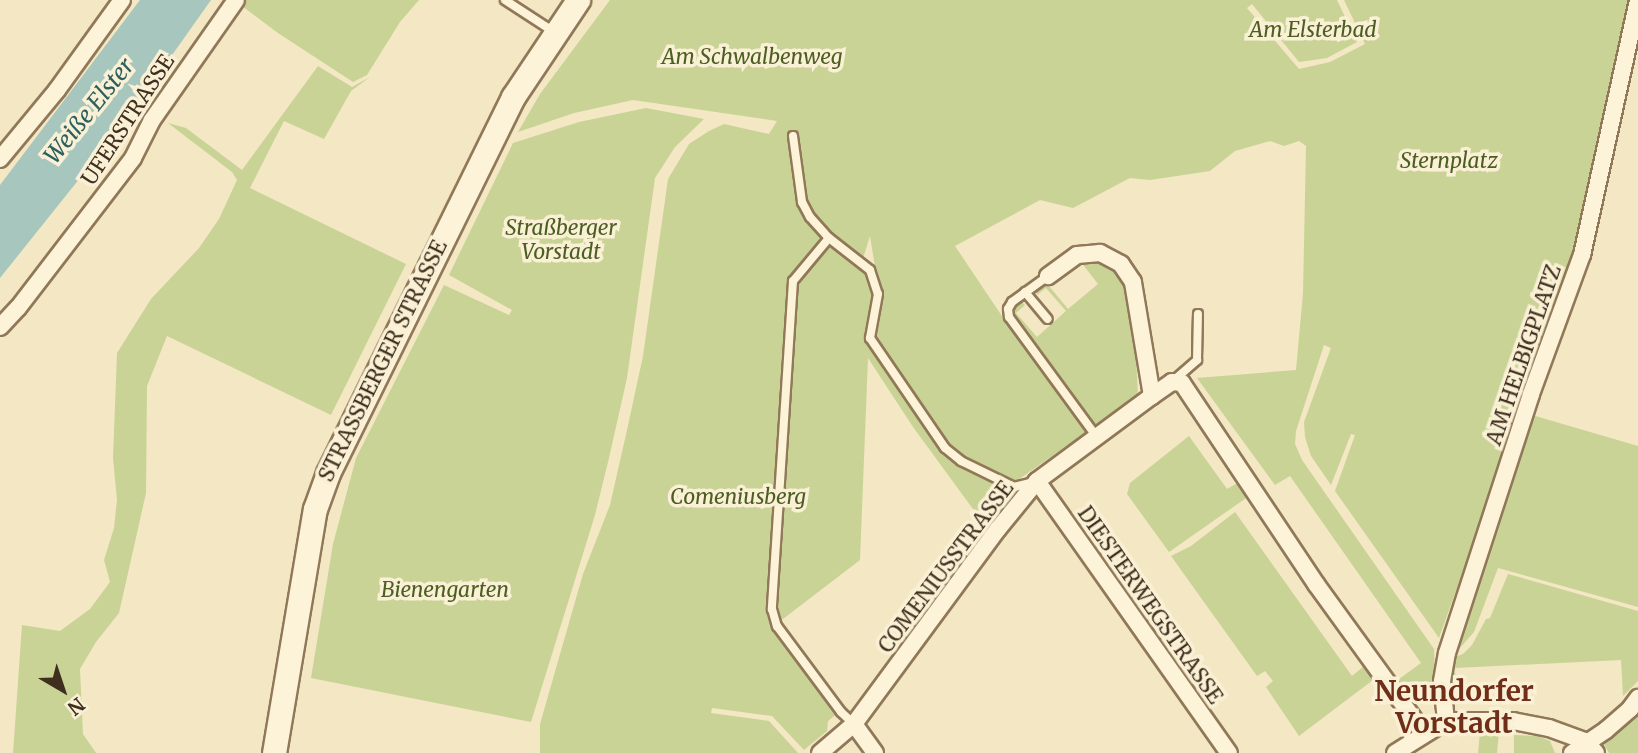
<!DOCTYPE html>
<html>
<head>
<meta charset="utf-8">
<style>
	body { margin:0 }
	#map { position:relative; width:1638px; height:753px; overflow:hidden; background:#f3e7c4; font-family:Merriweather,serif }
	div>[style] { position:absolute }
	[style*='--x'] { left:calc(var(--x)*1px); top:calc(var(--y)*1px); width:calc(var(--w)*1px); rotate:calc(var(--a)*1deg) }
	.green>* { inset:0; background:#c9d396 }
	.water>* { inset:0; background:#a6c6be }
	.roads { filter:drop-shadow(2px 0 #907858) drop-shadow(-2px 0 #907858) drop-shadow(0 2px #907858) drop-shadow(0 -2px #907858) }
	.service>* { height:8px; margin:-4px; padding:0 4px; transform-origin:4px; border-radius:4px; background:#fcf3d9 }
	.minor>* { height:16px; margin:-8px; padding:0 8px; transform-origin:8px; border-radius:8px; background:#fcf3d9 }
	.secondary>* { height:23px; margin:-11.5px; padding:0 11.5px; transform-origin:11.5px; border-radius:11.5px; background:#fcf3d9 }
	span { translate:-50% -50%; white-space:nowrap; text-align:center; line-height:1.15; -webkit-text-stroke:7px #f9f0d5; paint-order:stroke }
	.park-label { font-size:21px; color:#4c5e22; font-style:italic }
	.street-label { font-size:21px; color:#3f2f1e }
	.water-label { font-size:23px; color:#2b605f; font-style:italic }
	.district-label { font-size:28px; color:#702e18; font-weight:700 }
	.north { position:absolute; left:28px; top:655px; width:70px; height:70px; -webkit-text-stroke:5px #f9f0d5; paint-order:stroke; rotate:141deg; font-size:19px; font-weight:700; line-height:28px; text-align:center; color:#3f2f1e }
	.north::after { content:''; display:block; margin:auto; width:24px; height:32px; background:#3f2f1e; clip-path:polygon(50% 0,100% 100%,50% 72%,0 100%) }
</style>
</head>
<body>
<div id="map">
	<div class="green">
		<i style="clip-path:polygon(246px 0,419px 0,400px 22px,367px 75px,353px 82px,278px 33px,242px 6px)"></i>
		<i style="clip-path:polygon(evenodd,610px 0,1337px 0,1357px 42px,1327px 58px,1299px 62px,1252px 4px,1247px 8px,1299px 69px,1330px 62px,1365px 44px,1344px 0,1634px 0,1569px 276px,1439px 638px,1335px 491px,1355px 435px,1351px 434px,1331px 485px,1311px 456px,1305px 437px,1304px 422px,1331px 348px,1324px 345px,1296px 431px,1295px 444px,1302px 460px,1434px 649px,1436px 697px,1426px 696px,1410px 708px,1395px 682px,1421px 663px,1290px 476px,1275px 485px,1197px 378px,1296px 370px,1303px 293px,1306px 146px,1299px 141px,1284px 146px,1270px 141px,1235px 151px,1210px 171px,1150px 180px,1130px 178px,1073px 208px,1040px 200px,955px 246px,1018px 340px,1025px 335px,1012px 314px,1020px 300px,1025px 305px,1016px 313px,1037px 337px,1066px 311px,1046px 288px,1037px 295px,1036px 291px,1056px 276px,1058px 278px,1049px 286px,1068px 309px,1098px 284px,1081px 262px,1071px 269px,1073px 264px,1085px 258px,1105px 261px,1122px 271px,1127px 282px,1134px 319px,1138px 396px,1005px 489px,981px 520px,913px 427px,868px 358px,860px 560px,779px 622px,844px 708px,828px 721px,827px 731px,804px 750px,772px 716px,712px 708px,711px 713px,769px 721px,798px 753px,540px 753px,540px 724px,583px 574px,610px 505px,627px 430px,643px 356px,668px 179px,689px 144px,709px 131px,724px 124px,769px 134px,777px 121px,633px 100px,574px 113px,518px 132px,540px 94px,610px 0,870px 236px,876px 273px,868px 279px,860px 268px,870px 236px)"></i>
		<i style="clip-path:polygon(318px 66px,352px 87px,370px 77px,351px 91px,324px 139px,284px 121px,250px 188px,406px 264px,331px 415px,167px 336px,147px 386px,146px 493px,119px 613px,96px 642px,80px 669px,83px 734px,96px 753px,13px 753px,22px 625px,60px 631px,90px 609px,110px 582px,104px 560px,114px 528px,117px 500px,113px 458px,117px 353px,151px 299px,199px 248px,219px 219px,237px 180px,232px 172px,168px 123px,186px 128px,242px 170px)"></i>
		<i style="clip-path:polygon(646px 108px,704px 119px,675px 147px,655px 178px,627px 378px,609px 458px,595px 515px,531px 722px,311px 678px,333px 544px,356px 458px,444px 285px,509px 315px,512px 310px,449px 275px,513px 143px,579px 122px)"></i>
		<i style="clip-path:polygon(1532px 415px,1638px 446px,1638px 607px,1498px 568px,1474px 632px,1459px 649px,1450px 650px)"></i>
		<i style="clip-path:polygon(1189px 436px,1227px 489px,1239px 482px,1249px 496px,1169px 552px,1127px 494px,1130px 483px)"></i>
		<i style="clip-path:polygon(1235px 512px,1352px 676px,1363px 667px,1373px 680px,1299px 736px,1266px 687px,1273px 681px,1265px 671px,1257px 676px,1171px 556px,1191px 546px)"></i>
		<i style="clip-path:polygon(1508px 574px,1638px 611px,1638px 681px,1623px 696px,1621px 660px,1455px 668px,1456px 691px,1447px 697px,1452px 658px,1463px 654px,1472px 645px,1486px 619px,1490px 618px)"></i>
		<i style="clip-path:polygon(1638px 710px,1638px 753px,1609px 753px,1604px 744px,1605px 739px)"></i>
		<i style="clip-path:polygon(1480px 732px,1499px 732px,1497px 753px,1478px 753px)"></i>
		<i style="clip-path:polygon(1514px 735px,1538px 736px,1550px 741px,1555px 753px,1514px 753px)"></i>
	</div>
	<div class="water">
		<i style="clip-path:polygon(140px 0,211px 0,124px 123px,0 278px,0 185px)"></i>
	</div>
	<div class="roads">
		<div class="service">
			<i style="--x:505;--y:0;--w:59;--a:33.1"></i>
			<i style="--x:793;--y:136;--w:67;--a:82.2"></i>
			<i style="--x:802;--y:202;--w:17;--a:62"></i>
			<i style="--x:810;--y:217;--w:28;--a:48"></i>
			<i style="--x:829;--y:238;--w:52;--a:38"></i>
			<i style="--x:870;--y:270;--w:25;--a:72"></i>
			<i style="--x:878;--y:294;--w:45;--a:100.3"></i>
			<i style="--x:870;--y:338;--w:133;--a:55.7"></i>
			<i style="--x:945;--y:448;--w:21;--a:39"></i>
			<i style="--x:961;--y:461;--w:59;--a:26.1"></i>
			<i style="--x:1014;--y:487;--w:21;--a:-14"></i>
			<i style="--x:829;--y:238;--w:56;--a:129.9"></i>
			<i style="--x:793;--y:281;--w:329;--a:93.7"></i>
			<i style="--x:772;--y:609;--w:18;--a:74"></i>
			<i style="--x:777;--y:626;--w:107;--a:53.3"></i>
			<i style="--x:841;--y:712;--w:18;--a:43"></i>
			<i style="--x:1048;--y:276;--w:44;--a:144.2"></i>
			<i style="--x:1012;--y:302;--w:8;--a:120"></i>
			<i style="--x:1008;--y:309;--w:8;--a:83"></i>
			<i style="--x:1009;--y:317;--w:147;--a:53.8"></i>
			<i style="--x:1025;--y:292;--w:35;--a:50"></i>
			<i style="--x:1173;--y:381;--w:32;--a:-41"></i>
			<i style="--x:1197;--y:360;--w:46;--a:-88.8"></i>
		</div>
		<div class="minor">
			<i style="--x:0;--y:159;--w:89;--a:-50.4"></i>
			<i style="--x:57;--y:90;--w:111;--a:-54.2"></i>
			<i style="--x:0;--y:327;--w:26;--a:-47"></i>
			<i style="--x:18;--y:308;--w:189;--a:-52.5"></i>
			<i style="--x:133;--y:158;--w:42;--a:-63.4"></i>
			<i style="--x:152;--y:120;--w:146;--a:-55"></i>
			<i style="--x:1152;--y:396;--w:24;--a:-35"></i>
			<i style="--x:1172;--y:382;--w:10;--a:6"></i>
			<i style="--x:1182;--y:383;--w:242;--a:56.3"></i>
			<i style="--x:1316;--y:584;--w:184;--a:54.1"></i>
			<i style="--x:1037;--y:481;--w:333;--a:54.8"></i>
			<i style="--x:1446;--y:721;--w:40;--a:-95.7"></i>
			<i style="--x:1442;--y:681;--w:28;--a:-80"></i>
			<i style="--x:1447;--y:653;--w:272;--a:-72"></i>
			<i style="--x:1531;--y:394;--w:148;--a:-69.9"></i>
			<i style="--x:1582;--y:255;--w:261;--a:-77.6"></i>
			<i style="--x:1446;--y:721;--w:67;--a:0"></i>
			<i style="--x:1513;--y:721;--w:37;--a:11"></i>
			<i style="--x:1549;--y:728;--w:38;--a:20"></i>
			<i style="--x:1585;--y:741;--w:16;--a:47"></i>
			<i style="--x:854;--y:724;--w:36;--a:54"></i>
			<i style="--x:820;--y:753;--w:45;--a:-40.5"></i>
			<i style="--x:854;--y:724;--w:242;--a:-53.6"></i>
			<i style="--x:998;--y:529;--w:62;--a:-50.9"></i>
			<i style="--x:1037;--y:481;--w:143;--a:-36.5"></i>
			<i style="--x:1152;--y:396;--w:116;--a:-99.5"></i>
			<i style="--x:1133;--y:282;--w:22;--a:-124"></i>
			<i style="--x:1121;--y:264;--w:24;--a:-152"></i>
			<i style="--x:1100;--y:253;--w:23;--a:175"></i>
			<i style="--x:1077;--y:255;--w:36;--a:144"></i>
			<i style="--x:1395;--y:753;--w:60;--a:-32.1"></i>
			<i style="--x:1572;--y:753;--w:41;--a:-34.1"></i>
			<i style="--x:1606;--y:730;--w:32;--a:-41"></i>
			<i style="--x:1630;--y:709;--w:14;--a:-54"></i>
		</div>
		<div class="secondary">
			<i style="--x:274;--y:753;--w:247;--a:-80.5"></i>
			<i style="--x:315;--y:509;--w:38;--a:-70"></i>
			<i style="--x:328;--y:473;--w:419;--a:-63.8"></i>
			<i style="--x:513;--y:97;--w:117;--a:-56.2"></i>
		</div>
	</div>
	<div class="park-label">
		<span style="left:1313px;top:30px">Am Elsterbad</span>
		<span style="left:752px;top:57px">Am Schwalbenweg</span>
		<span style="left:1449px;top:161px">Sternplatz</span>
		<span style="left:561px;top:240px">Straßberger<br>Vorstadt</span>
		<span style="left:738px;top:497px">Comeniusberg</span>
		<span style="left:445px;top:590px">Bienengarten</span>
	</div>
	<div class="street-label">
		<span style="left:128px;top:120px;rotate:-57deg">UFERSTRASSE</span>
		<span style="left:1524px;top:355px;rotate:-71deg">AM HELBIGPLATZ</span>
		<span style="left:383px;top:361px;rotate:-64deg">STRASSBERGER STRASSE</span>
		<span style="left:946px;top:567px;rotate:-53deg">COMENIUSSTRASSE</span>
		<span style="left:1150px;top:605px;rotate:55deg">DIESTERWEGSTRASSE</span>
	</div>
	<div class="water-label">
		<span style="left:89px;top:111px;rotate:-51deg">Weiße Elster</span>
	</div>
	<div class="district-label">
		<span style="left:1454px;top:707px">Neundorfer<br>Vorstadt</span>
	</div>
	<div class="north">N</div>
</div>
</body>
</html>
